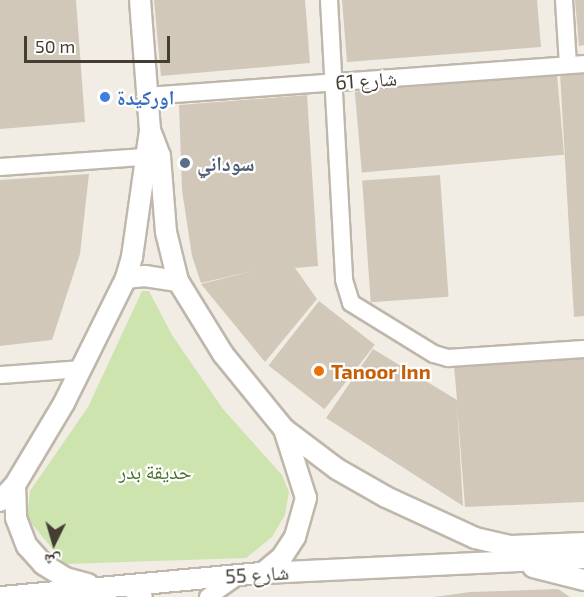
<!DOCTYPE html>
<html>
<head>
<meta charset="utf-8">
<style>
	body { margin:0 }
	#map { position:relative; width:584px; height:597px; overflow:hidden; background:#f1ede4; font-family:"Exo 2","Noto Naskh Arabic",sans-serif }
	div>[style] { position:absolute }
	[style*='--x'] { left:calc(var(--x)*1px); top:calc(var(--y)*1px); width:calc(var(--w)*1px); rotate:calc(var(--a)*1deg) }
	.green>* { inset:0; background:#cee4af }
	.building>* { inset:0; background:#d2c8ba; transform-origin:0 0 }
	.roads { filter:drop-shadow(2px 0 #bfb7ab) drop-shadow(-2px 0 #bfb7ab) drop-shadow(0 2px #bfb7ab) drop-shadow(0 -2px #bfb7ab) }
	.minor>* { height:16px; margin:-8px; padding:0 8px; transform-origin:8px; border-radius:8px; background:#fff }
	.tertiary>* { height:20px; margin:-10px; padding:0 10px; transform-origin:10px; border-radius:10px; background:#fff }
	.dots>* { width:16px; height:16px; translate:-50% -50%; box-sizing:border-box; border:3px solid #fff; border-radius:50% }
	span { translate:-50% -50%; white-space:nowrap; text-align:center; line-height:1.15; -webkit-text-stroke:4.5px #fff; paint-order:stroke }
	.street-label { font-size:20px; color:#433d34 }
	.shop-label { font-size:20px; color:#366cbe; font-weight:700 }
	.left { translate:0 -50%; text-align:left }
	.service-label { font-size:20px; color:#4e5e75; font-weight:700 }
	.food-label { font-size:20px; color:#c56008; font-weight:700 }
	.park-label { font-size:20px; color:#48712c }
	.north { position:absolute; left:24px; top:513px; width:60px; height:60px; -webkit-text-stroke:4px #fff; paint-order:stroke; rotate:185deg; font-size:16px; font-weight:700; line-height:24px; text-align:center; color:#433d34 }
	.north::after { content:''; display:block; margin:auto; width:21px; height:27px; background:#433d34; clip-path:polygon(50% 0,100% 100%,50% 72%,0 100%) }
	.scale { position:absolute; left:24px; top:36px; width:146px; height:27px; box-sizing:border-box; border:3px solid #433d34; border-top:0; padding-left:8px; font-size:18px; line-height:21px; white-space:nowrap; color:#433d34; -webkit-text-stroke:4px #fff; paint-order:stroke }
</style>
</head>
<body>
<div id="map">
	<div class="green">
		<i style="clip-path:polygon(142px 291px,149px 291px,172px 335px,223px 409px,282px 475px,289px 492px,285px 515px,272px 537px,246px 558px,65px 564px,27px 518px,30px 491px,88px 407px)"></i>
	</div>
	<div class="building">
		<i style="clip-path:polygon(0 0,76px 0,85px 122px,0 129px)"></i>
		<i style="clip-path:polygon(154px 0,305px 0,310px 63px,161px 76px)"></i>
		<i style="clip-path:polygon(342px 0,537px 0,541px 47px,347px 62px)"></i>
		<i style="clip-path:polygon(575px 0,584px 0,584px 45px,579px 46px)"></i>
		<i style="clip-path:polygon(584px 72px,584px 316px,574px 317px,560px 73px)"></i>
		<i style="left:557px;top:74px;width:81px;height:203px;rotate:85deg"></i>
		<i style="clip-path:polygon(307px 95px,318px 266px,295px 268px,317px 299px,265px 362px,201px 284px,257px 270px,201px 283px,192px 256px,182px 190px,179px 105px)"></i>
		<i style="clip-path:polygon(89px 174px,80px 254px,52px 340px,0 346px,0 180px)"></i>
		<i style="left:440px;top:175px;width:122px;height:78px;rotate:86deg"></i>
		<i style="left:319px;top:301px;width:71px;height:82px;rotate:38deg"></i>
		<i style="clip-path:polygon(373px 349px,457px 400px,454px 366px,584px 357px,584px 502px,465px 507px,457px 404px,463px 506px,326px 418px)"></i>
		<i style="clip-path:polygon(558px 589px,570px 597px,434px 597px,470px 592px)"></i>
	</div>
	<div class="roads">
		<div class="minor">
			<i style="--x:329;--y:0;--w:280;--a:86.9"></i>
			<i style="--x:344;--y:280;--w:24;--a:73"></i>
			<i style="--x:351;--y:303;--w:97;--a:31.6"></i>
			<i style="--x:434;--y:354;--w:15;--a:16"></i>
			<i style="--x:448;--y:358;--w:136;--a:-3.8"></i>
			<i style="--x:564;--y:0;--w:65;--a:86.5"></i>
			<i style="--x:148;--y:96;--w:437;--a:-4.2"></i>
			<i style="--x:0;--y:167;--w:156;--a:-4"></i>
			<i style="--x:0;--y:375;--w:81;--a:-4.2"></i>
			<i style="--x:121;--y:584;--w:26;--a:29"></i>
			<i style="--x:208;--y:597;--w:38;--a:-35"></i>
		</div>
		<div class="tertiary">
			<i style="--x:150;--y:130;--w:28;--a:69"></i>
			<i style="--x:160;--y:156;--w:76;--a:85.5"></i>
			<i style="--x:166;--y:232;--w:50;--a:76.2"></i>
			<i style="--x:178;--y:281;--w:86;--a:58.3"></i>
			<i style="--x:223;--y:354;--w:97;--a:50.9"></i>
			<i style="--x:284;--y:429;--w:66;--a:37"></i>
			<i style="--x:337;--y:469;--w:56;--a:29.7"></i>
			<i style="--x:386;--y:497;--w:98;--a:24.7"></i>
			<i style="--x:475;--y:538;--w:37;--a:13"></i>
			<i style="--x:511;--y:546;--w:73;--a:-2.4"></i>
			<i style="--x:126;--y:278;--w:19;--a:-6"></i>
			<i style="--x:145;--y:276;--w:33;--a:9"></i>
			<i style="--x:15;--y:485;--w:33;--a:88"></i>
			<i style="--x:16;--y:518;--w:30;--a:69"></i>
			<i style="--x:27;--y:546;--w:24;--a:48"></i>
			<i style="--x:43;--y:564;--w:26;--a:32"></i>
			<i style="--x:65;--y:578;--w:24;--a:15"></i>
			<i style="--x:0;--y:501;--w:22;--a:-47"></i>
			<i style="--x:15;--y:485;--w:96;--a:-59.1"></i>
			<i style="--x:64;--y:403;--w:140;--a:-63.6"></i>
			<i style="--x:126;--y:278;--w:22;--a:-74"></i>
			<i style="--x:132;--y:257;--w:128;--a:-81.9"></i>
			<i style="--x:150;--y:130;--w:130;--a:-94.4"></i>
			<i style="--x:533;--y:567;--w:53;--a:14.3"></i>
			<i style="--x:263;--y:573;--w:25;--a:-40"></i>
			<i style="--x:282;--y:557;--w:24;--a:-57"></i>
			<i style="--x:295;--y:537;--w:41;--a:-74.2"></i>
			<i style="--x:306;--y:498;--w:72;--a:-107.7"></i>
			<i style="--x:2;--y:597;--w:262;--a:-5.3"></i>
			<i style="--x:263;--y:573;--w:321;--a:-2.7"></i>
		</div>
	</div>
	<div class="dots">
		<i style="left:105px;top:97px;background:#3f7fe0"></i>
		<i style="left:185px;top:163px;background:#5c6f8a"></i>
		<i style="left:319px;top:371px;background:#e8710a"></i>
	</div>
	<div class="street-label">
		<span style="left:366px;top:80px;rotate:-4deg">شارع 61</span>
		<span style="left:257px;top:574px;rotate:-4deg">شارع 55</span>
	</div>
	<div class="shop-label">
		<span class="left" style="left:117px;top:97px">اوركيدة</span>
	</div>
	<div class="service-label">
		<span class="left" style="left:197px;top:163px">سوداني</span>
	</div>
	<div class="food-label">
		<span class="left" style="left:331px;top:371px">Tanoor Inn</span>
	</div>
	<div class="park-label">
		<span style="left:155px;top:471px">حديقة بدر</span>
	</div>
	<div class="north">ش</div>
	<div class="scale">50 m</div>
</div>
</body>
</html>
